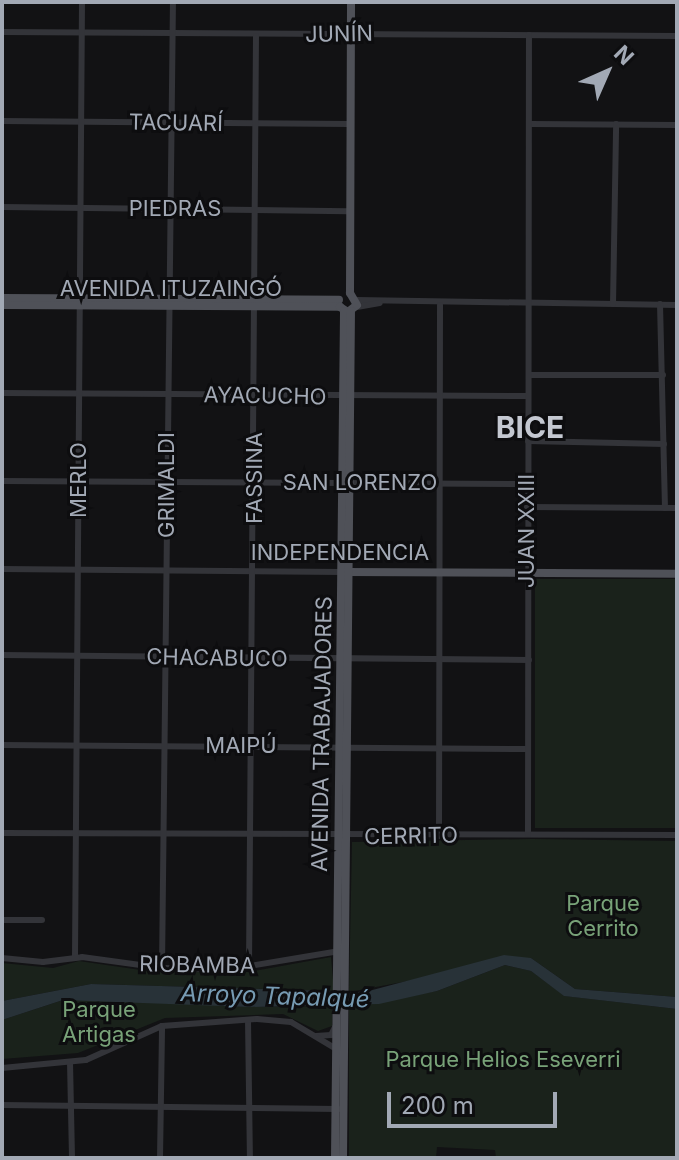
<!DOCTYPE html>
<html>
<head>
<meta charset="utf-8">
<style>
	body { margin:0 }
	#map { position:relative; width:679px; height:1160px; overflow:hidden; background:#121214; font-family:Inter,sans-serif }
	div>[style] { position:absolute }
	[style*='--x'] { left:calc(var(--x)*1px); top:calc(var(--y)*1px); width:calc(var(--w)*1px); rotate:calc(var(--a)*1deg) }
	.green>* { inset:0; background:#1a221b; transform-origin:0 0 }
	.water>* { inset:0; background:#283238 }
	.minor>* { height:6px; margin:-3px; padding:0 3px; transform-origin:3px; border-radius:3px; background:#333439 }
	.major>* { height:8px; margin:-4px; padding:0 4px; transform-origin:4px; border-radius:4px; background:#4f5158 }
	span { translate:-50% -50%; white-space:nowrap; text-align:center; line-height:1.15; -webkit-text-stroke:6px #0d0d0f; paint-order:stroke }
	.street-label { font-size:22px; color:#a2a9b5 }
	.park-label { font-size:22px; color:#78a278 }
	.water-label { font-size:24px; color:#779bb3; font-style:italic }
	.district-label { font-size:30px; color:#c4c8d1; font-weight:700 }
	.frame { position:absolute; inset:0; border:4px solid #a2a9b5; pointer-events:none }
	.north { position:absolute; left:567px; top:32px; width:80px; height:80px; -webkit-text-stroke:6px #0d0d0f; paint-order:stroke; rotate:45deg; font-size:22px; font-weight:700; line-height:32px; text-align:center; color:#a2a9b5 }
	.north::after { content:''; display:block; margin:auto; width:28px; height:36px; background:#a2a9b5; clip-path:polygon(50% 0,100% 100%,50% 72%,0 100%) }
	.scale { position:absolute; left:387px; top:1092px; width:170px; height:36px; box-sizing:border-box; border:4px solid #a2a9b5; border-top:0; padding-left:10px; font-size:24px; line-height:28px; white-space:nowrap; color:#a2a9b5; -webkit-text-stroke:6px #0d0d0f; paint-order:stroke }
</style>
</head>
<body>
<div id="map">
	<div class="green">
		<i style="left:535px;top:579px;width:142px;height:249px"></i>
		<i style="clip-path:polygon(532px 839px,677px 841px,677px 997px,575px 989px,531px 958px,349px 992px,352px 842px)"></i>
		<i style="clip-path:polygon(331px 957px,334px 991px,91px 984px,2px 1001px,2px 963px,53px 968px,79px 961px,154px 972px,249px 972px)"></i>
		<i style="clip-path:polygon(505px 965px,531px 971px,565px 996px,677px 1009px,677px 1158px,496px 1158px,495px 1150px,437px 1147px,436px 1158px,349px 1158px,349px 1006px,437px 991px)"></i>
		<i style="clip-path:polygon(110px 999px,249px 1007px,333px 1006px,332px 1026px,318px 1031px,283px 1014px,165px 1018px,78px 1053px,2px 1059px,2px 1020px,63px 1000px)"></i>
	</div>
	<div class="water">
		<i style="clip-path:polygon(504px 955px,531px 958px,575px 989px,677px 997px,677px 1009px,564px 996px,531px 971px,505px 965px,437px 991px,379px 1004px,249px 1007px,63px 1000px,2px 1020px,2px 1001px,91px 984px,365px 992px)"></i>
	</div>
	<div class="minor">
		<i style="--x:2;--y:32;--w:675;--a:0.34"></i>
		<i style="--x:2;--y:121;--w:347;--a:0.5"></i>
		<i style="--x:531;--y:124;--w:146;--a:0.4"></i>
		<i style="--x:2;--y:207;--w:346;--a:0.7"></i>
		<i style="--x:357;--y:300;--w:320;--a:0.9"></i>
		<i style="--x:613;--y:304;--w:180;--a:-89"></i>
		<i style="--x:660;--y:304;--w:204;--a:88.6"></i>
		<i style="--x:357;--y:307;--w:23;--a:-10"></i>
		<i style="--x:529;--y:375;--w:134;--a:0"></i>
		<i style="--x:2;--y:393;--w:526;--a:0.33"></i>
		<i style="--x:528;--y:441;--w:136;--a:1.3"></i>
		<i style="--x:2;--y:481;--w:524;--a:0.33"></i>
		<i style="--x:527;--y:507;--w:150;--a:0.4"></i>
		<i style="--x:2;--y:569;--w:340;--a:0.5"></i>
		<i style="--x:2;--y:655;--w:527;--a:0.54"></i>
		<i style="--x:2;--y:745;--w:526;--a:0.44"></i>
		<i style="--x:2;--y:833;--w:675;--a:0.17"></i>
		<i style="--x:528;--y:834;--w:799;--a:-89.93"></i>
		<i style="--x:439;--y:836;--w:531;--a:-89.89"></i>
		<i style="--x:2;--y:920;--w:40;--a:0"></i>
		<i style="--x:75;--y:957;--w:955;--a:-89.58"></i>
		<i style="--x:2;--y:958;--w:41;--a:5.6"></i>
		<i style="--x:43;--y:962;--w:39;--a:-7"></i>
		<i style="--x:82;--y:957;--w:81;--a:7.8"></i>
		<i style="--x:162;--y:968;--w:70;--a:0.8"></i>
		<i style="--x:232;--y:969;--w:109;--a:-9.5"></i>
		<i style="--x:162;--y:968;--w:966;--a:-89.35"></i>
		<i style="--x:249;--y:968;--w:932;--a:-89.57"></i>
		<i style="--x:248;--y:1020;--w:138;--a:89.2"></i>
		<i style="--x:316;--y:1036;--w:15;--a:-4"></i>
		<i style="--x:331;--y:1035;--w:9;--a:-63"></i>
		<i style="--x:70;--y:1062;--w:96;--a:88.8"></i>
		<i style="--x:2;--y:1068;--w:84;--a:-5.4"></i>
		<i style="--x:86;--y:1060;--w:83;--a:-24.1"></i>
		<i style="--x:162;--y:1026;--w:95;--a:-4.2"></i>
		<i style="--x:257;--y:1019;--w:34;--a:5"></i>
		<i style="--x:291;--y:1022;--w:55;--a:30.8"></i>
		<i style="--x:2;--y:1105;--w:336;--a:0.7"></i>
		<i style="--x:160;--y:1158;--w:132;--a:-89.1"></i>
	</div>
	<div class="major">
		<i style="--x:350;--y:293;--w:291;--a:-89.8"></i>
		<i style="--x:2;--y:298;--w:337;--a:0.3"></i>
		<i style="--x:2;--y:305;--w:338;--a:0.3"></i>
		<i style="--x:340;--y:307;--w:9;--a:32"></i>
		<i style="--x:348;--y:312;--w:11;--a:-38"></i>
		<i style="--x:357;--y:305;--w:14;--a:-120"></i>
		<i style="--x:346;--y:572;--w:331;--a:0.3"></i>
		<i style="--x:335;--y:1158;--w:847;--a:-89.39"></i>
		<i style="--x:343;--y:1158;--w:847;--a:-89.46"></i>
	</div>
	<div class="street-label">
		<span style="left:339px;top:34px;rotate:-1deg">JUNÍN</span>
		<span style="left:176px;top:123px;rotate:1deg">TACUARÍ</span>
		<span style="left:175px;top:209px">PIEDRAS</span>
		<span style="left:171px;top:289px">AVENIDA ITUZAINGÓ</span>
		<span style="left:265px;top:396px;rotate:1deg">AYACUCHO</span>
		<span style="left:255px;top:478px;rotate:-90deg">FASSINA</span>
		<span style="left:79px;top:480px;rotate:-90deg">MERLO</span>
		<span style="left:360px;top:483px">SAN LORENZO</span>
		<span style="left:167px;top:485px;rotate:-90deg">GRIMALDI</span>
		<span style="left:527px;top:531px;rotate:-90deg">JUAN XXIII</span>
		<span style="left:340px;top:553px">INDEPENDENCIA</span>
		<span style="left:217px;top:658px;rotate:1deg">CHACABUCO</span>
		<span style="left:322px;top:734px;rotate:-89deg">AVENIDA TRABAJADORES</span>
		<span style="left:241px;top:746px">MAIPÚ</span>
		<span style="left:411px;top:836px;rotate:-1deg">CERRITO</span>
		<span style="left:197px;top:965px;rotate:1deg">RIOBAMBA</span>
	</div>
	<div class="park-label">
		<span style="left:603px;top:916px">Parque<br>Cerrito</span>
		<span style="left:99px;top:1022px">Parque<br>Artigas</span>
		<span style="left:503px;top:1060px">Parque Helios Eseverri</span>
	</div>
	<div class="water-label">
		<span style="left:275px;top:996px;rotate:2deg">Arroyo Tapalqué</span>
	</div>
	<div class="district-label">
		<span style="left:530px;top:427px">BICE</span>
	</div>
	<div class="frame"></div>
	<div class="north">N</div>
	<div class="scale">200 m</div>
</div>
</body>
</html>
